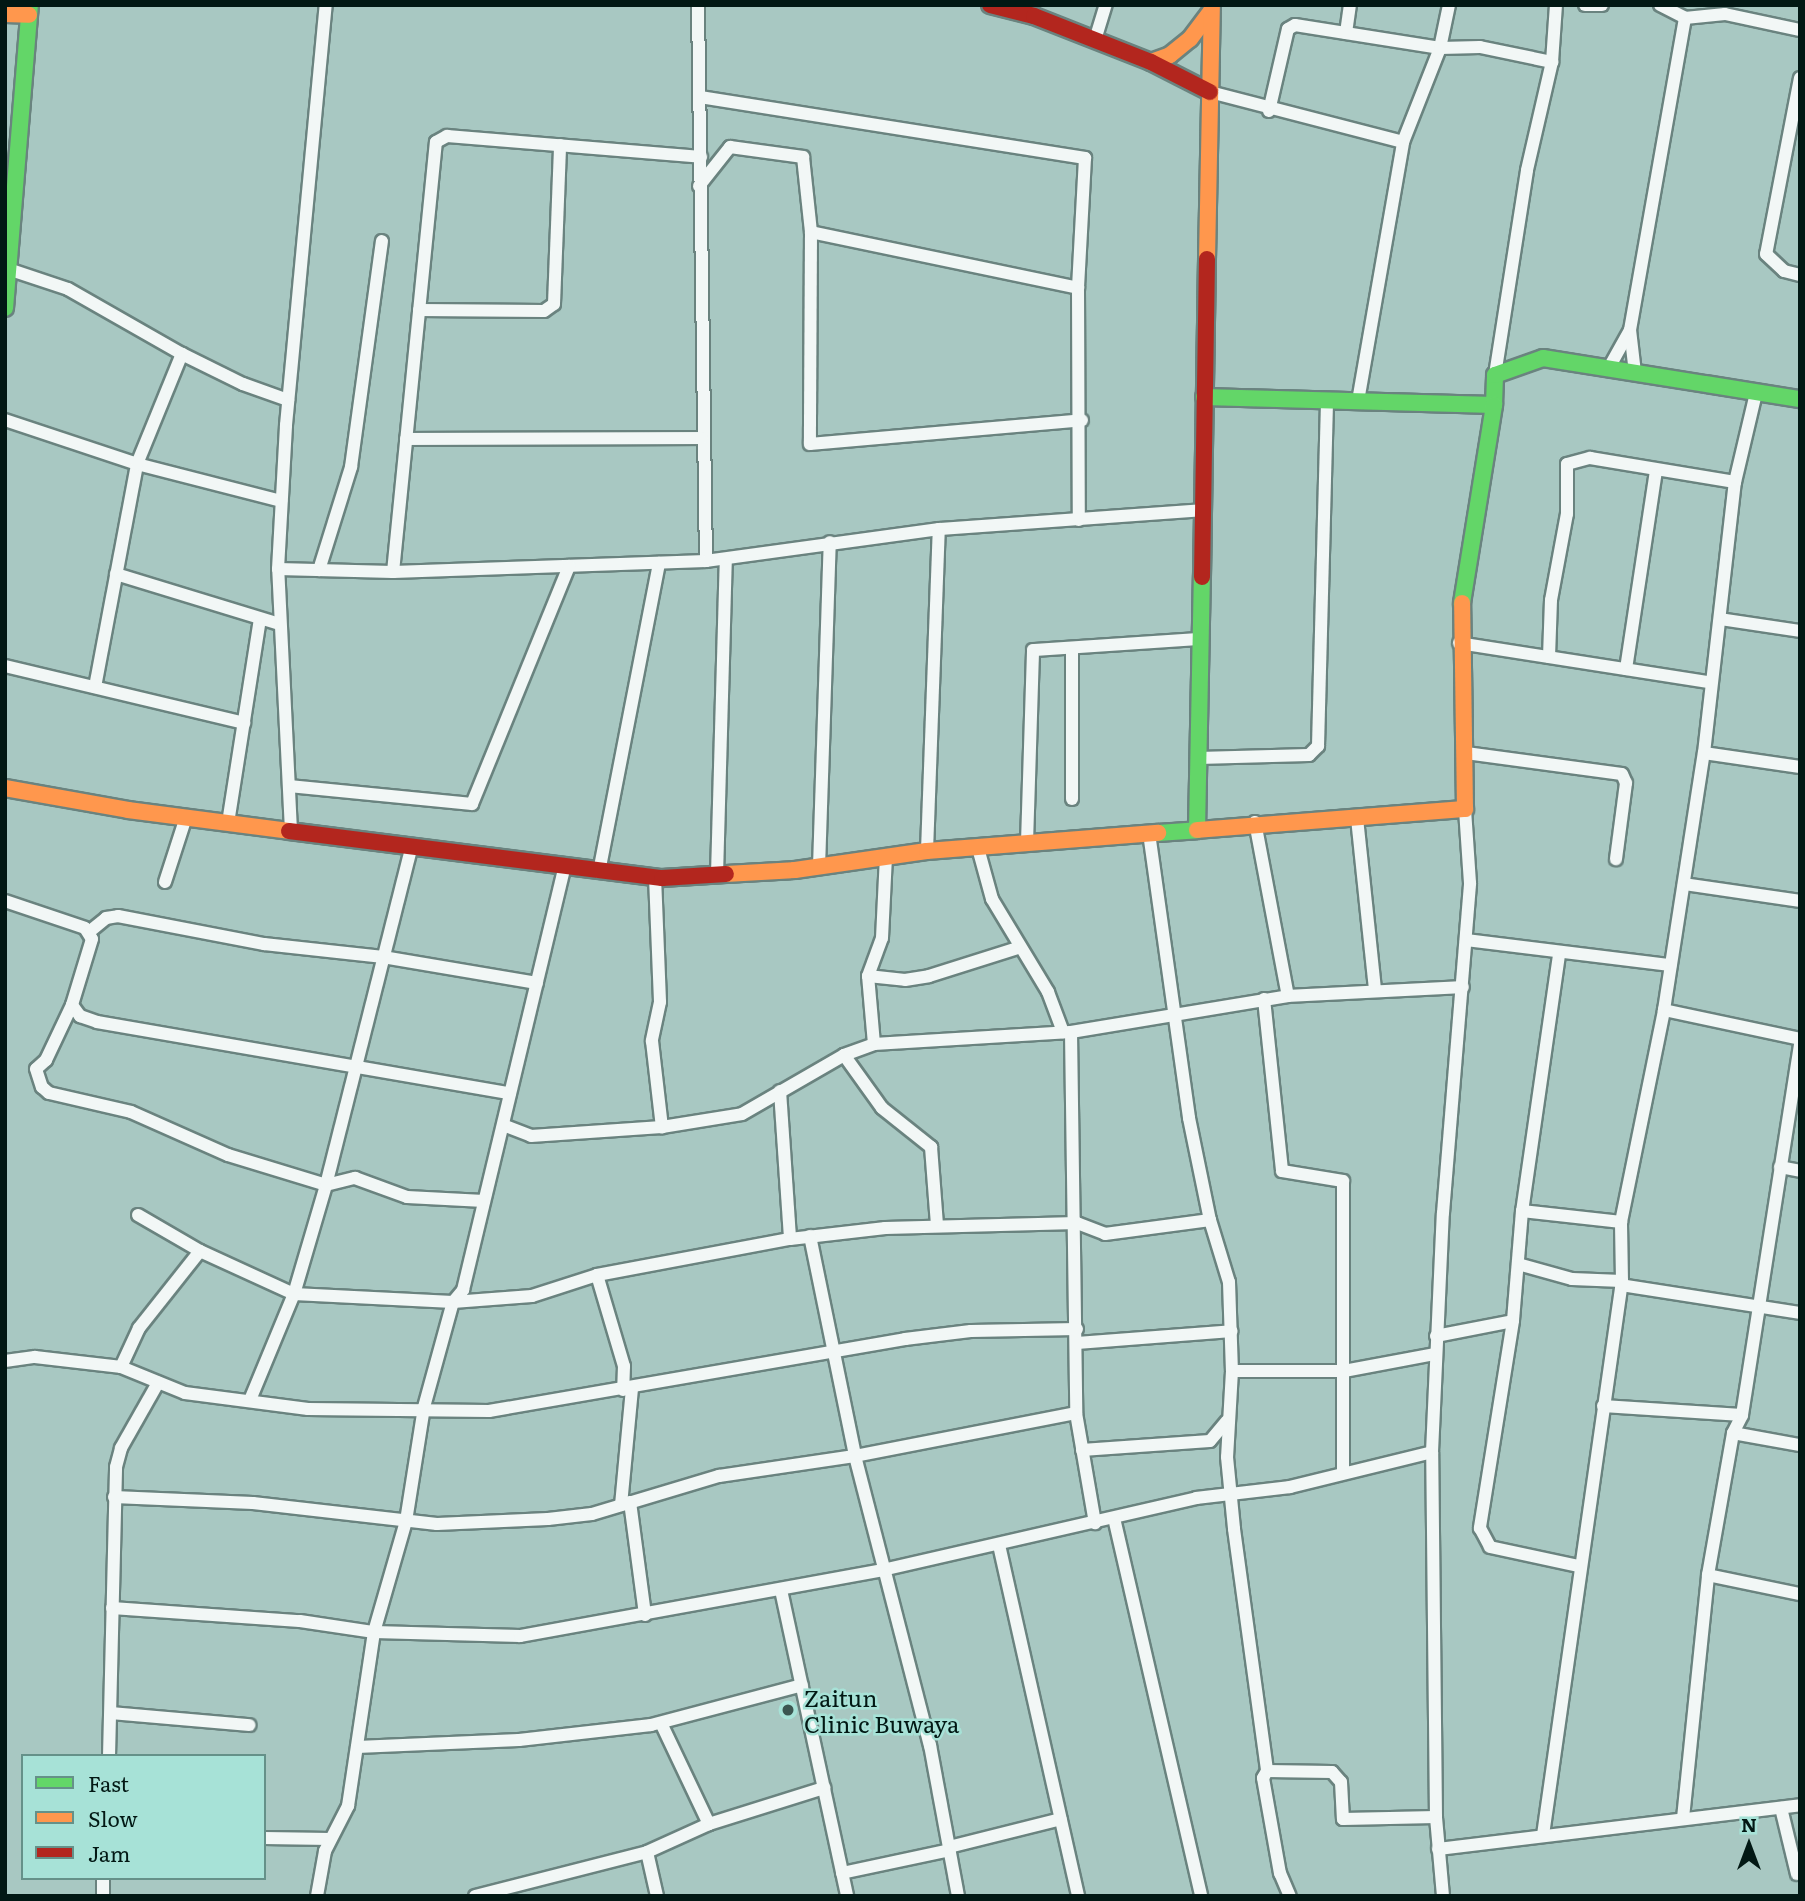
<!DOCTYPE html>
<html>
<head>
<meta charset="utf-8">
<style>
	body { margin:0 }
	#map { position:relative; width:1805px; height:1901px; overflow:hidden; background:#a8c8c2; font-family:Literata,serif }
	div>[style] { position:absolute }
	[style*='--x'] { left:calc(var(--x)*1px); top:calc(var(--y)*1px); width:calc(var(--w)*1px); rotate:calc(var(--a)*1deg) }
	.roads { filter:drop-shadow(2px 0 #6a837f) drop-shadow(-2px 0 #6a837f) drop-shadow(0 2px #6a837f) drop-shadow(0 -2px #6a837f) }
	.street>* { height:12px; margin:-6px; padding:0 6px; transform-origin:6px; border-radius:6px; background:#f2f7f6 }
	.fast>* { height:16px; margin:-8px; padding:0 8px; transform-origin:8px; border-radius:8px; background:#63d668 }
	.slow>* { height:16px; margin:-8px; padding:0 8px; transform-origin:8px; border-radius:8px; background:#ff974d }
	.jam>* { height:16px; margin:-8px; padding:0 8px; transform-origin:8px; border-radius:8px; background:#b3261e }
	.dots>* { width:19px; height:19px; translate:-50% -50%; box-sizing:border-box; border:4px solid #a7e2d7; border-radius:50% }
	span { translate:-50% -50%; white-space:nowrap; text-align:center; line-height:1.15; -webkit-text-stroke:5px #a7e2d7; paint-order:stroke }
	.poi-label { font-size:23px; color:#021814 }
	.left { translate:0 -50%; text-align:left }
	.frame { position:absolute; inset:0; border:7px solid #021814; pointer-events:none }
	.legend { position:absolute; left:21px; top:1754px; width:245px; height:126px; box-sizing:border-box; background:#a7e2d7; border:2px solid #659189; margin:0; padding:9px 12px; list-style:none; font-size:21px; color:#021814 }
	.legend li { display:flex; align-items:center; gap:14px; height:35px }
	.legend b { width:35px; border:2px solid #659189 }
	.north { position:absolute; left:1714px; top:1810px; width:70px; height:70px; -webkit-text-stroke:5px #a7e2d7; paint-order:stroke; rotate:0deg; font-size:19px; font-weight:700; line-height:28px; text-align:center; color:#021814 }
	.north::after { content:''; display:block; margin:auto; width:24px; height:32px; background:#021814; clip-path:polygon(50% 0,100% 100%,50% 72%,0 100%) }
</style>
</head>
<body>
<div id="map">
	<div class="roads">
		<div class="street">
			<i style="--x:698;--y:5;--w:556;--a:89.18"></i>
			<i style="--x:1585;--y:5;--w:17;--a:0"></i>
			<i style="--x:1660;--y:5;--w:28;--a:27"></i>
			<i style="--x:1685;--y:18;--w:40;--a:-5.7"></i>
			<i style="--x:1725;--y:14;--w:77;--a:12"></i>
			<i style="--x:1346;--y:33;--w:28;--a:-82"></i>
			<i style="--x:1095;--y:40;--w:37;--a:-73"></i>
			<i style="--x:1800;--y:78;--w:179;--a:100.9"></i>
			<i style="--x:1766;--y:254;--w:25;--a:43"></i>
			<i style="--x:1784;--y:271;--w:16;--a:14"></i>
			<i style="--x:1210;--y:92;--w:199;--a:14.5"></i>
			<i style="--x:700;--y:97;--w:390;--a:9"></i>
			<i style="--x:1085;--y:158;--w:130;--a:93.1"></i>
			<i style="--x:1078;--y:288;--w:232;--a:89.8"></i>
			<i style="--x:1269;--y:111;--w:84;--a:-77"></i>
			<i style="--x:1288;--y:29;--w:8;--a:-30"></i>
			<i style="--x:1295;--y:25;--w:147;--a:9"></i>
			<i style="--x:1440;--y:48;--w:40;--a:-1.4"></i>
			<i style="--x:1480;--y:47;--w:74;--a:11.8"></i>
			<i style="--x:699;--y:186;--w:50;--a:-51.5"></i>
			<i style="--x:730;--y:147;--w:74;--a:7.8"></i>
			<i style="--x:803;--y:157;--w:75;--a:83.9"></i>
			<i style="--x:811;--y:232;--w:273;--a:11.8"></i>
			<i style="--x:811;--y:232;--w:212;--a:90.3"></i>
			<i style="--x:810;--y:444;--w:273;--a:-5"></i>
			<i style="--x:8;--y:269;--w:63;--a:18.4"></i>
			<i style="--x:68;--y:289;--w:131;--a:29.7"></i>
			<i style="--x:182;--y:354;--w:68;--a:26.2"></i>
			<i style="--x:243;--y:384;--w:48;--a:19.6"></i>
			<i style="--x:419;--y:310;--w:125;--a:0.5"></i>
			<i style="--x:544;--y:311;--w:12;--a:-35"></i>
			<i style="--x:554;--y:304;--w:159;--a:-87.8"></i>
			<i style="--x:1610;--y:366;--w:41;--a:-60.9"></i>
			<i style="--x:1635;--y:373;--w:43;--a:-96.6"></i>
			<i style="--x:1630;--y:330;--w:317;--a:-80"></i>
			<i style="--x:1495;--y:375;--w:207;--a:-81.1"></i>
			<i style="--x:1527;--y:170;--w:111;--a:-77"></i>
			<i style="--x:1552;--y:62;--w:57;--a:-86"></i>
			<i style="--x:1358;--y:401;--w:263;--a:-80.1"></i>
			<i style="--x:1403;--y:142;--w:101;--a:-68.5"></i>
			<i style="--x:1440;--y:48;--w:44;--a:-78.2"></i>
			<i style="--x:5;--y:420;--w:139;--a:18.4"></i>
			<i style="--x:137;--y:464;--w:149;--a:14.4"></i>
			<i style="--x:406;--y:439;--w:296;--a:-0.2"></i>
			<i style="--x:278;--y:569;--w:115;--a:1.5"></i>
			<i style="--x:393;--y:572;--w:313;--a:-2"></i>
			<i style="--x:706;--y:561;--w:235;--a:-7.8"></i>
			<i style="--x:939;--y:529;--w:264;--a:-4.1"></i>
			<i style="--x:319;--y:570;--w:108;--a:-72.7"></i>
			<i style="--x:351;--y:467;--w:228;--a:-82.2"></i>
			<i style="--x:393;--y:572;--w:432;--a:-84.3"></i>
			<i style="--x:436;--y:142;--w:13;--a:-29"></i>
			<i style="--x:447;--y:136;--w:255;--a:4.7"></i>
			<i style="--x:116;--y:574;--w:171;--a:17"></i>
			<i style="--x:1720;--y:619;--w:81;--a:8.5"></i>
			<i style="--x:1459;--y:643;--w:253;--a:8.9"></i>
			<i style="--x:1549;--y:657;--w:57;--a:-88"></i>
			<i style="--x:1551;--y:600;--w:87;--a:-79.5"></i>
			<i style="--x:1567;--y:514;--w:50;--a:-90"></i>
			<i style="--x:1567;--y:464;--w:24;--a:-15"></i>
			<i style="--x:1590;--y:458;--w:147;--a:9.4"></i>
			<i style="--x:5;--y:666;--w:246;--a:13.4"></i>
			<i style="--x:1626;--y:669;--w:201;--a:-81.4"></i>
			<i style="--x:95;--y:687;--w:227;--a:-79.3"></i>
			<i style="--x:137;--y:464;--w:119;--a:-67.8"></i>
			<i style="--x:1466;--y:753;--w:157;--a:7.7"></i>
			<i style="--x:1622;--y:774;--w:10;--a:66"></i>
			<i style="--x:1626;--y:783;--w:77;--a:97.5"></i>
			<i style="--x:1704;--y:753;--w:97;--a:8.3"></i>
			<i style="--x:1198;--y:758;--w:111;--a:-1.5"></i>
			<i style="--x:1309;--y:755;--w:13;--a:-45"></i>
			<i style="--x:1318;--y:746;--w:345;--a:-88.5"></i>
			<i style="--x:289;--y:786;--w:184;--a:5.6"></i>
			<i style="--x:472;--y:804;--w:257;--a:-67.8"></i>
			<i style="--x:1072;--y:799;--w:148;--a:-90"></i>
			<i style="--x:1357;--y:818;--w:173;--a:84"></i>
			<i style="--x:1255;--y:822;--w:177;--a:79.3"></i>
			<i style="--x:228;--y:823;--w:206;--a:-81.1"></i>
			<i style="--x:291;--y:831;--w:262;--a:-92.8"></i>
			<i style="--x:278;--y:569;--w:144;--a:-86.8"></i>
			<i style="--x:286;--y:425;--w:422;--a:-84.6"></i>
			<i style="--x:1149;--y:833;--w:288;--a:82"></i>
			<i style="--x:1189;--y:1118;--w:104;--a:78.4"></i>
			<i style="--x:1210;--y:1220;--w:65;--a:73"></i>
			<i style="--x:1229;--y:1282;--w:89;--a:88.1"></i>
			<i style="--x:1232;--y:1371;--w:86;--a:93.3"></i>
			<i style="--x:1227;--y:1457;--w:72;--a:84.4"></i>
			<i style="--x:1234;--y:1529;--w:244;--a:82.2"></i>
			<i style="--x:1267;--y:1771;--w:8;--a:120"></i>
			<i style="--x:1263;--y:1778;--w:97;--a:79.9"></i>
			<i style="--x:1280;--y:1873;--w:25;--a:67"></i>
			<i style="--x:1027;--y:843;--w:193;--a:-88.2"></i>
			<i style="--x:1033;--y:650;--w:167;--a:-3.8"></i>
			<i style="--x:978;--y:848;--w:53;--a:74.6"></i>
			<i style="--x:992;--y:899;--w:109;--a:58.9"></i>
			<i style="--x:1048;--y:992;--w:43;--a:69.4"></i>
			<i style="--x:927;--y:851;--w:322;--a:-87.9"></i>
			<i style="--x:819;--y:867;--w:325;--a:-88.1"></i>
			<i style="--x:599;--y:872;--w:315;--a:-79"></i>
			<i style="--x:717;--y:875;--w:316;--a:-88.4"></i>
			<i style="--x:655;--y:877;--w:125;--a:87.7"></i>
			<i style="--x:660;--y:1002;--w:40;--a:102"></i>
			<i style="--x:652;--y:1041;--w:87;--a:83.4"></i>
			<i style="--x:165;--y:882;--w:68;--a:-72.1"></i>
			<i style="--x:1684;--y:884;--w:117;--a:8.3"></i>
			<i style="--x:5;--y:901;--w:84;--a:18.6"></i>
			<i style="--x:85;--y:928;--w:13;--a:58"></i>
			<i style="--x:92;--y:939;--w:69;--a:106.9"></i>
			<i style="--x:72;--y:1005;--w:61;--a:115.3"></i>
			<i style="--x:46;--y:1060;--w:13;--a:138"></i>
			<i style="--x:36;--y:1069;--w:19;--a:72"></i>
			<i style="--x:42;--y:1087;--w:9;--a:41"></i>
			<i style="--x:49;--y:1093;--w:84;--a:13"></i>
			<i style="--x:131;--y:1112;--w:106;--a:23.9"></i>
			<i style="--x:228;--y:1155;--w:102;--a:17"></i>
			<i style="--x:326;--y:1185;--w:30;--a:-14"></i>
			<i style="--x:355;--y:1178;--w:55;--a:20.1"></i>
			<i style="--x:407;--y:1197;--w:77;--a:3"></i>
			<i style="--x:89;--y:932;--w:22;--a:-39"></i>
			<i style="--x:106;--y:918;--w:12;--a:-9"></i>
			<i style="--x:118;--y:916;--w:149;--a:10.9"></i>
			<i style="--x:264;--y:944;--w:120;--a:6.2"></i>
			<i style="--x:383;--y:957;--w:156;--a:9.6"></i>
			<i style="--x:1466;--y:940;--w:206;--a:7"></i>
			<i style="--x:1559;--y:955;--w:259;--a:98.2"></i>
			<i style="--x:1522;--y:1211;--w:110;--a:94.7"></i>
			<i style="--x:1513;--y:1321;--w:210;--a:99.1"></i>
			<i style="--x:1480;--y:1528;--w:21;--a:62"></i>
			<i style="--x:1490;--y:1547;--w:91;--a:12.1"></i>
			<i style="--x:868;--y:976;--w:37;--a:6"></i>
			<i style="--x:905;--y:980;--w:24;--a:-9"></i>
			<i style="--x:929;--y:976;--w:93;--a:-17.5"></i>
			<i style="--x:1264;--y:999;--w:173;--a:84"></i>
			<i style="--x:1282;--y:1171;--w:62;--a:9.3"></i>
			<i style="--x:1343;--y:1181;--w:292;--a:90"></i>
			<i style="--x:72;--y:1005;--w:14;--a:54"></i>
			<i style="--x:80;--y:1016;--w:18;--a:19"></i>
			<i style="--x:97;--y:1022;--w:419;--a:9.8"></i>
			<i style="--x:1664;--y:1010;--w:139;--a:12"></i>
			<i style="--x:1071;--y:1032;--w:381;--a:89.2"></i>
			<i style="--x:1076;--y:1413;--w:112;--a:80.2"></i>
			<i style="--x:874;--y:1044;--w:68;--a:-95"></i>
			<i style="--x:868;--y:976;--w:40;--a:-69.8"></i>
			<i style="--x:882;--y:938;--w:82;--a:-87.2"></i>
			<i style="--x:844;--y:1055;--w:65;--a:54.4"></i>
			<i style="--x:882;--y:1108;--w:63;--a:38.5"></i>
			<i style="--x:931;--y:1147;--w:78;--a:85.6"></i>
			<i style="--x:780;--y:1091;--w:148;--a:86.1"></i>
			<i style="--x:503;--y:1125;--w:30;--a:21"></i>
			<i style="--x:531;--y:1136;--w:131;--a:-3.9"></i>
			<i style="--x:662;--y:1127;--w:81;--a:-9.2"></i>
			<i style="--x:742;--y:1114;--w:118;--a:-30"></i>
			<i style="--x:844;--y:1055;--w:32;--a:-20"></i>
			<i style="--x:874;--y:1044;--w:197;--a:-3.5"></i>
			<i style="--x:1071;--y:1032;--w:220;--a:-9.4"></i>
			<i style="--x:1288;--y:996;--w:175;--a:-2.9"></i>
			<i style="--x:1780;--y:1167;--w:20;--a:11"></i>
			<i style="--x:1522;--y:1211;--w:100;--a:6.3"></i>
			<i style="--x:138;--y:1215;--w:72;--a:30.1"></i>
			<i style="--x:200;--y:1251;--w:103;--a:24.6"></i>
			<i style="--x:294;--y:1294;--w:159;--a:2.9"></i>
			<i style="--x:453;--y:1302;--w:79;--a:-4.3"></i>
			<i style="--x:532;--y:1296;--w:68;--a:-17.9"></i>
			<i style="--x:597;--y:1275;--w:196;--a:-10.6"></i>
			<i style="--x:790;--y:1239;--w:96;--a:-6.6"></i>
			<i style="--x:885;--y:1228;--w:192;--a:-1.5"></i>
			<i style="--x:1077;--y:1223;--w:30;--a:21"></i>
			<i style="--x:1105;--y:1234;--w:106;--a:-7.6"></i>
			<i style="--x:810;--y:1236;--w:225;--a:78.4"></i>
			<i style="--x:855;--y:1456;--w:299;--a:75.5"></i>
			<i style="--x:930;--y:1745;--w:154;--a:79.5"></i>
			<i style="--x:1518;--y:1264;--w:56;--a:15.5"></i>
			<i style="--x:1572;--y:1279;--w:50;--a:2.3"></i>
			<i style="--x:597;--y:1275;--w:95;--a:73.5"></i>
			<i style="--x:624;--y:1366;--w:24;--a:92"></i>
			<i style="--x:1621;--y:1285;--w:181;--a:8.9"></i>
			<i style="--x:1436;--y:1336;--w:78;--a:-11"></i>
			<i style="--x:1077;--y:1343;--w:155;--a:-4.4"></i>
			<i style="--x:5;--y:1361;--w:30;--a:-8"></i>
			<i style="--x:35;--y:1357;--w:87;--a:6.6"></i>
			<i style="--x:121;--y:1367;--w:69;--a:22.1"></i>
			<i style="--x:185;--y:1393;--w:124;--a:7.4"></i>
			<i style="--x:308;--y:1409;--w:181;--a:0.6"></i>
			<i style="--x:489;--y:1411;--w:422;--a:-9.8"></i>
			<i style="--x:905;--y:1339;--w:66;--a:-6.9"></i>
			<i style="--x:971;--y:1331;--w:106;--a:-1.1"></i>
			<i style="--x:121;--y:1367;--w:43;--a:-65.2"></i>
			<i style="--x:139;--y:1328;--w:98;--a:-51.6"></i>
			<i style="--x:1232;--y:1371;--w:112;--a:0"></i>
			<i style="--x:1344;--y:1371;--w:93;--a:-10.6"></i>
			<i style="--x:250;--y:1400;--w:115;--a:-67.5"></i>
			<i style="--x:294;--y:1294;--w:114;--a:-73.6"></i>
			<i style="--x:326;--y:1185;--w:348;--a:-75.8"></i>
			<i style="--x:1603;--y:1406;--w:139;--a:3.7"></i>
			<i style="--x:1733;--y:1433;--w:68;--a:10.2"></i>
			<i style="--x:1082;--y:1450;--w:128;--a:-4"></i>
			<i style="--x:1210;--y:1441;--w:26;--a:-50"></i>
			<i style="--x:114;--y:1497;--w:139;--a:2.5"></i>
			<i style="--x:253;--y:1503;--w:185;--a:6.5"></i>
			<i style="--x:437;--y:1524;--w:111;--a:-2.6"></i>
			<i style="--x:548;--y:1519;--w:44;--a:-6.5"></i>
			<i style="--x:592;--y:1514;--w:133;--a:-16.7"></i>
			<i style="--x:719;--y:1476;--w:137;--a:-8.4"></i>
			<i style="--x:855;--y:1456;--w:225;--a:-11"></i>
			<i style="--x:630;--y:1502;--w:114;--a:82.4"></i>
			<i style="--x:621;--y:1505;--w:118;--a:-84.6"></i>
			<i style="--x:1114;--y:1518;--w:388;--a:77"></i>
			<i style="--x:999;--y:1545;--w:360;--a:77.3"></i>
			<i style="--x:1708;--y:1575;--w:94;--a:11.7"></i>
			<i style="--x:781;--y:1590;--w:313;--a:77.8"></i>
			<i style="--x:112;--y:1608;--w:188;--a:4"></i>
			<i style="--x:300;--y:1621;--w:75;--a:8.5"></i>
			<i style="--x:374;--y:1632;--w:146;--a:1.6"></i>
			<i style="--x:520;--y:1636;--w:373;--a:-10.3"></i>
			<i style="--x:887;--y:1569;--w:317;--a:-12.9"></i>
			<i style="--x:1196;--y:1498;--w:95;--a:-6.7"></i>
			<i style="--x:1290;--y:1487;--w:146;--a:-13.8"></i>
			<i style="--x:111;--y:1713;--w:139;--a:5"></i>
			<i style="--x:661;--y:1723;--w:112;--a:64.6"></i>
			<i style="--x:357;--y:1747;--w:162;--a:-2.5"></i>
			<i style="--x:519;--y:1740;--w:133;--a:-6.5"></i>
			<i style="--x:651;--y:1725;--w:156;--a:-14.8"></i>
			<i style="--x:109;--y:1756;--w:289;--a:-88.6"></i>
			<i style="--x:116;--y:1467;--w:20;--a:-75"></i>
			<i style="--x:121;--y:1448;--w:75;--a:-60.4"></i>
			<i style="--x:1267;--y:1771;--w:65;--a:0.9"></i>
			<i style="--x:1332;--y:1772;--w:13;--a:48"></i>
			<i style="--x:1341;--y:1782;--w:37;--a:87"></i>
			<i style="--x:1343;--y:1819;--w:93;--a:-1.2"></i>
			<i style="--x:1781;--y:1808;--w:68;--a:76.4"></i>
			<i style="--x:1683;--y:1818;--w:244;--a:-84.1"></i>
			<i style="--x:1708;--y:1575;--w:144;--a:-80"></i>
			<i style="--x:1733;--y:1433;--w:20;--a:-63"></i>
			<i style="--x:1742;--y:1415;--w:375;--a:-81.1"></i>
			<i style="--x:1543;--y:1835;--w:560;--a:-81.88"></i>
			<i style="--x:1622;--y:1281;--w:59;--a:-91"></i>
			<i style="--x:1621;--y:1222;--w:216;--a:-78.5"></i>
			<i style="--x:1664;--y:1010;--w:260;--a:-81.2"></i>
			<i style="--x:1704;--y:753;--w:273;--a:-83.5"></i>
			<i style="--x:1735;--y:482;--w:91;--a:-76.7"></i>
			<i style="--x:264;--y:1838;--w:66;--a:0.9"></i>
			<i style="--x:949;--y:1847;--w:115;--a:-14"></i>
			<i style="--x:1438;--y:1849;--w:365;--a:-6.9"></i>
			<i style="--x:647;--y:1852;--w:45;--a:77.2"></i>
			<i style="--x:842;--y:1873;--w:110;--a:-12"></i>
			<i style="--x:103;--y:1878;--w:18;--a:90"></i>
			<i style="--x:317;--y:1896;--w:46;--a:-79.9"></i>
			<i style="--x:325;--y:1851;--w:51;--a:-62.9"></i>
			<i style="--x:348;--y:1806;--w:176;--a:-81.5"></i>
			<i style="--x:374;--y:1632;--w:116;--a:-73.9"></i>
			<i style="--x:406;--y:1521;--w:115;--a:-81"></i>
			<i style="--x:424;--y:1407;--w:109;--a:-74.6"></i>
			<i style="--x:453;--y:1302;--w:16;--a:-50"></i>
			<i style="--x:463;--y:1290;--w:434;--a:-76.5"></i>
			<i style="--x:475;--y:1896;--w:178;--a:-14.3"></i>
			<i style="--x:647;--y:1852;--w:68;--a:-24.3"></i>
			<i style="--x:709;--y:1824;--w:121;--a:-17.4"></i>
			<i style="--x:1443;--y:1896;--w:79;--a:-95.1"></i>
			<i style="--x:1436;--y:1817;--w:365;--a:-90.6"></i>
			<i style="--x:1432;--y:1452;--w:239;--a:-87.4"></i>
			<i style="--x:1443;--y:1213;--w:331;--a:-85.3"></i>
			<i style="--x:1470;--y:883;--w:74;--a:-93.9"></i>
		</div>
		<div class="fast">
			<i style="--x:5;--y:308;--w:304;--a:-85.3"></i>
			<i style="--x:1204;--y:397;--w:290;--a:1.6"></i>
			<i style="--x:1494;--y:405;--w:30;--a:-88"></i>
			<i style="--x:1495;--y:375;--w:51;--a:-19.5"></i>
			<i style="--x:1543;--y:358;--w:260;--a:9.1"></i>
			<i style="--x:1462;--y:603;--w:201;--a:-80.8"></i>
			<i style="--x:1158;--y:833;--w:39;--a:-4"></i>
			<i style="--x:1197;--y:830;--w:253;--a:-88.9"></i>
		</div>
		<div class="slow">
			<i style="--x:5;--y:14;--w:24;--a:2"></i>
			<i style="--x:1151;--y:62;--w:20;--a:-20"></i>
			<i style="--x:1170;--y:55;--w:26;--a:-39"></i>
			<i style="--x:1190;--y:39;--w:35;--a:-53"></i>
			<i style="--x:1207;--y:259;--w:254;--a:-88.9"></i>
			<i style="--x:5;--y:788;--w:125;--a:10.1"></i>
			<i style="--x:128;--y:810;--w:162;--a:7.4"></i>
			<i style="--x:1197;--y:830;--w:269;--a:-4.5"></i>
			<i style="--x:1465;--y:809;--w:206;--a:-90.8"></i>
			<i style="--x:726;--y:874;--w:69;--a:-3.3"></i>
			<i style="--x:795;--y:870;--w:133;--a:-8.2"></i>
			<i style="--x:927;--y:851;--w:232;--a:-4.5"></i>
		</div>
		<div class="jam">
			<i style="--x:990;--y:5;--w:45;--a:14"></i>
			<i style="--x:1034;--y:16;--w:126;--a:21.5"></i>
			<i style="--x:1151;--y:62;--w:66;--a:27"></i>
			<i style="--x:1202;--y:577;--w:318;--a:-89.1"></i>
			<i style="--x:289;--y:831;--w:376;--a:7.2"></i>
			<i style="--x:662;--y:878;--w:64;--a:-3.6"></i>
		</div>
	</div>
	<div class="dots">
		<i style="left:788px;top:1710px;background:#3c5651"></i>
	</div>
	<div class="poi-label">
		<span class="left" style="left:804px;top:1710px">Zaitun<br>Clinic Buwaya</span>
	</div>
	<div class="frame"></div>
	<ul class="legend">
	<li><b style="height:9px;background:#63d668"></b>Fast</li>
	<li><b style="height:9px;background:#ff974d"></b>Slow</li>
	<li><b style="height:9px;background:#b3261e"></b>Jam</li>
	</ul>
	<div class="north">N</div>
</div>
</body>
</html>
